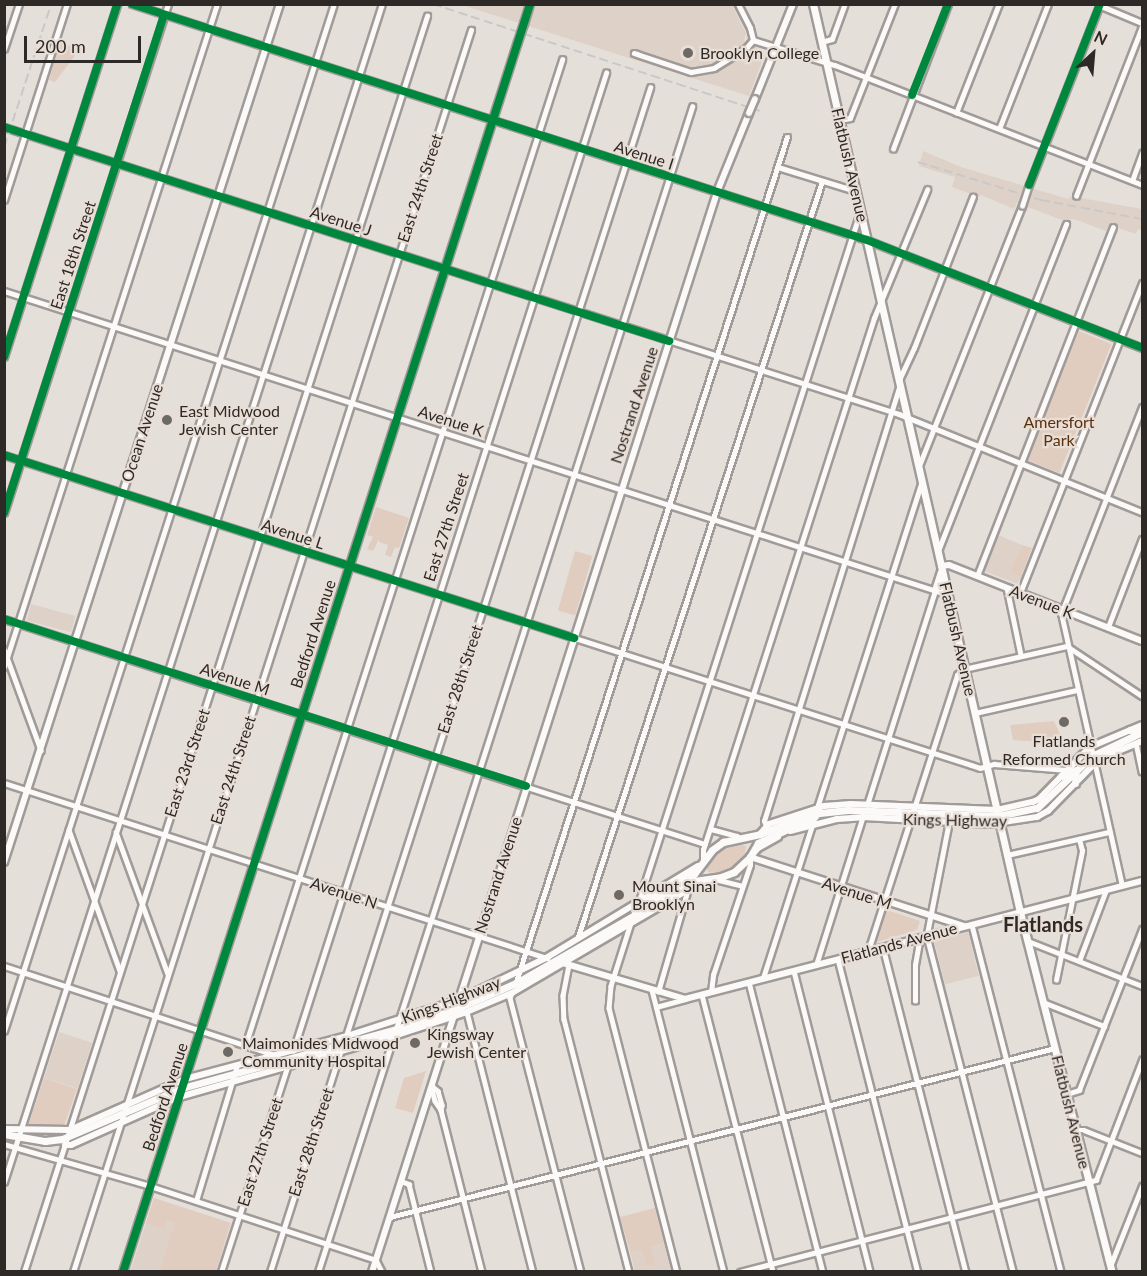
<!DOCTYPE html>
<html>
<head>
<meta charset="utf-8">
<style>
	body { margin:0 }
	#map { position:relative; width:1147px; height:1276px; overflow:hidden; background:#e5dfda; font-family:Lato,sans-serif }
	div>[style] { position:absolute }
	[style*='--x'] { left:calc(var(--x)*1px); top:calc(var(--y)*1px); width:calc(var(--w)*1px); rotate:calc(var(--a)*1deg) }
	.built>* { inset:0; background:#ded1c8; transform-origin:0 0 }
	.green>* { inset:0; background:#e1cdc0; transform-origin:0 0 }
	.roads { filter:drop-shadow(2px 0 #a09b98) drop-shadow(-2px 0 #a09b98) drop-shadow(0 2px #a09b98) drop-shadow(0 -2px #a09b98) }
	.street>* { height:4.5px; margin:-2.25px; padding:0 2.25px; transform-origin:2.25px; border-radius:2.25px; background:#fbfaf9 }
	.secondary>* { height:6px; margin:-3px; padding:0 3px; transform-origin:3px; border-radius:3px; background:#fbfaf9 }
	.primary>* { height:7px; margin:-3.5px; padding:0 3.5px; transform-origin:3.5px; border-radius:3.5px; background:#fbfaf9 }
	.rail>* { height:1.5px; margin-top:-0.75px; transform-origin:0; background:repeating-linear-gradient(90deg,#cac8c7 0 9px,transparent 0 13.5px) }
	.bridges { filter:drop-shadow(2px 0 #a09b98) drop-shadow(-2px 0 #a09b98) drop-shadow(0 2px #a09b98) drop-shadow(0 -2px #a09b98) }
	.street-bridge>* { height:4.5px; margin:-2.25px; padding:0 2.25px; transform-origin:2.25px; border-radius:2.25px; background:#fbfaf9 }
	.secondary-bridge>* { height:6px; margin:-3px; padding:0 3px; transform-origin:3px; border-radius:3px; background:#fbfaf9 }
	.cycleway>* { height:8px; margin:-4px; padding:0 4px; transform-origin:4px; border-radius:4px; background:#00873e }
	.dots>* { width:16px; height:16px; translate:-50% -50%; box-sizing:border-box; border:3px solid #e9ded6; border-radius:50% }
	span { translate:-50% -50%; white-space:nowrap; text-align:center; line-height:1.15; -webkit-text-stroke:4.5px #e9ded6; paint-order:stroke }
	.poi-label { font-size:16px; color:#2d2926 }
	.left { translate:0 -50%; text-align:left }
	.street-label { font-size:16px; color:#2d2926 }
	.park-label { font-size:16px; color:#5a300d }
	.quarter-label { font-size:20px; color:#2d2926; font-weight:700 }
	.frame { position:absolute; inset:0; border:6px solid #2d2926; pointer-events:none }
	.north { position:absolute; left:1063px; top:24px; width:60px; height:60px; -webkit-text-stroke:4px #e9ded6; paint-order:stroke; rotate:26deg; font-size:16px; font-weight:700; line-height:24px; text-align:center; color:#2d2926 }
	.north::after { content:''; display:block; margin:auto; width:21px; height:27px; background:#2d2926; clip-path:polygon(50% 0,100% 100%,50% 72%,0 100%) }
	.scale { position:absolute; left:24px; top:36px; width:117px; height:27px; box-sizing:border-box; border:3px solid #2d2926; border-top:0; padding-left:8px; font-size:18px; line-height:21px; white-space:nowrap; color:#2d2926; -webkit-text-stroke:4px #e9ded6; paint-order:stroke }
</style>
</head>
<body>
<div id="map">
	<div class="built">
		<i style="clip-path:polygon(462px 5px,732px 5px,746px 33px,744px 41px,761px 50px,764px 56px,749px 96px)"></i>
		<i style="clip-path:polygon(923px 151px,961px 167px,1068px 199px,1070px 196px,1142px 209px,1142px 230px,1138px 229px,1136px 234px,1109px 225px,1106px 231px,1074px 219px,1062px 220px,1017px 203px,1014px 209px,981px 195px,979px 197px,952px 187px,955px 177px,919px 166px)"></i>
		<i style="clip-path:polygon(998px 535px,1022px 545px,1011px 573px,1021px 577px,1018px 584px,984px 571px)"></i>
		<i style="left:31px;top:604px;width:46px;height:17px;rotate:15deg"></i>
		<i style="left:968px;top:932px;width:45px;height:35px;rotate:76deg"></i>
		<i style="left:59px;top:1032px;width:35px;height:48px;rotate:18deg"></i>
		<i style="clip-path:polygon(154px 1198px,231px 1223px,216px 1271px,130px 1272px)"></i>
		<i style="clip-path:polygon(664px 1243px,671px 1271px,635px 1271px,630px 1252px,641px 1249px,648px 1267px,656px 1265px,651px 1247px)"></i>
	</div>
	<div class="green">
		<i style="clip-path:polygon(60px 43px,80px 49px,55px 82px,49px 80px)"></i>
		<i style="left:1079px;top:331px;width:35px;height:139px;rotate:22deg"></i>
		<i style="clip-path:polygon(376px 507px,409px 518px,399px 548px,395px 547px,391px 557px,385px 555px,388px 545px,379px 542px,379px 539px,373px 551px,367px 549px,373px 537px,367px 535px)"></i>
		<i style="clip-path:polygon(1022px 545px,1032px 548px,1021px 577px,1011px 573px,1011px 569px)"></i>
		<i style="left:575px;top:551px;width:18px;height:62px;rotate:16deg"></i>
		<i style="clip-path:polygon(1054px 721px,1064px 743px,1013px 740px,1010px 725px)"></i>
		<i style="clip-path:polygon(735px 843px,746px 846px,744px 859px,722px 874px,708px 872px,706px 865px,714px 853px)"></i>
		<i style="clip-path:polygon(887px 910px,920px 921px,917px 930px,877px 942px)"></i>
		<i style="clip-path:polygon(426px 1071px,413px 1113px,395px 1108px,404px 1078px)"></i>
		<i style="clip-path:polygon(44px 1078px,77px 1089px,64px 1126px,28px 1126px)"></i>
		<i style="clip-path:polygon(154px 1198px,230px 1223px,216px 1271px,160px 1271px,175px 1222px,167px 1220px,164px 1229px,146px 1223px)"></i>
		<i style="clip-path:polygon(655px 1208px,664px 1243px,651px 1247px,656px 1265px,647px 1267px,641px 1250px,630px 1252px,620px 1217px)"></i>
	</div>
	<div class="roads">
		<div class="street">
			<i style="--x:132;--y:4;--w:772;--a:17.8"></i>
			<i style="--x:867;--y:240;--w:295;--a:21.4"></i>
			<i style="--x:1099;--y:5;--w:47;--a:22.7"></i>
			<i style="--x:753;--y:40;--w:86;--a:17"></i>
			<i style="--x:835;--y:65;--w:330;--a:21.3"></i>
			<i style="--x:821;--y:42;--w:11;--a:-15"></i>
			<i style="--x:832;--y:39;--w:37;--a:-70"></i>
			<i style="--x:4;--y:49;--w:47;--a:-71.6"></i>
			<i style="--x:634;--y:53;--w:60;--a:18.4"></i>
			<i style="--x:691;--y:72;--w:23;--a:-10"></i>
			<i style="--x:714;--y:68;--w:39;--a:-32"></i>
			<i style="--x:747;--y:47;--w:9;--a:-49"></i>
			<i style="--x:753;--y:40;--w:12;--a:-104"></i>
			<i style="--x:750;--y:28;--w:27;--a:-117"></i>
			<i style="--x:956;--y:113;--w:117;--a:-68.5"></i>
			<i style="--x:839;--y:120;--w:11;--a:-10"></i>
			<i style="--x:850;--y:118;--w:123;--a:-68.5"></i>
			<i style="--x:4;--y:127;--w:940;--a:17.78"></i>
			<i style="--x:899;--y:414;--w:262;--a:22"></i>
			<i style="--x:999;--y:129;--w:134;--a:-68.6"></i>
			<i style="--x:893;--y:149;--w:155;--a:-69.2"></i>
			<i style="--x:778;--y:167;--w:82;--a:17.1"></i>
			<i style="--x:1132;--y:181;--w:30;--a:-70"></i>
			<i style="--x:1029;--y:185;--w:194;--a:-68.6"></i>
			<i style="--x:1076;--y:196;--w:181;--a:-68.7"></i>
			<i style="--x:4;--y:200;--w:206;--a:-72.2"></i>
			<i style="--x:4;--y:291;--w:983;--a:17.83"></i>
			<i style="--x:940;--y:592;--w:7;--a:-27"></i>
			<i style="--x:4;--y:357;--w:371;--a:-72.2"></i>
			<i style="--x:899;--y:380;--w:35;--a:-65"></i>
			<i style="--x:914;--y:348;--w:162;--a:-68.7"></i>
			<i style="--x:4;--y:455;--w:1015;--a:17.77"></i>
			<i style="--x:971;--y:765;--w:9;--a:18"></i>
			<i style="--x:980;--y:768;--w:15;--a:-16"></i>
			<i style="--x:994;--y:764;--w:73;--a:4.7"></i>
			<i style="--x:919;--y:466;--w:280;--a:-68.4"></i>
			<i style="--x:4;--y:513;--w:535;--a:-72.14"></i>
			<i style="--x:938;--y:551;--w:351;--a:-68.6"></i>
			<i style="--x:977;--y:576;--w:374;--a:-68.7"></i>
			<i style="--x:1007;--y:588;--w:68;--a:78.2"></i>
			<i style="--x:1020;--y:593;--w:333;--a:-68.5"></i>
			<i style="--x:4;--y:619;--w:736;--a:17.8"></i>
			<i style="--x:1108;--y:627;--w:94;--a:-68.9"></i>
			<i style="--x:4;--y:649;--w:108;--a:69.9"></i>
			<i style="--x:4;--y:667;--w:696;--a:-72.19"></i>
			<i style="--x:975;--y:713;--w:105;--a:-12.7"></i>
			<i style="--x:1136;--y:743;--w:29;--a:78"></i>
			<i style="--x:4;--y:783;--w:571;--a:17.86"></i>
			<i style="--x:867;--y:805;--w:225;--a:-72.4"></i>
			<i style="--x:817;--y:808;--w:340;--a:-72.2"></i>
			<i style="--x:950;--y:819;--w:119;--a:101.1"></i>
			<i style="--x:927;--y:936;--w:347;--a:75.6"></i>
			<i style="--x:766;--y:826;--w:5;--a:-112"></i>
			<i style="--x:764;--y:821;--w:454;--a:-72.7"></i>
			<i style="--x:711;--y:829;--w:27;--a:15"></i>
			<i style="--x:737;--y:836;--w:4;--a:45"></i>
			<i style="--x:69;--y:830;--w:150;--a:70.1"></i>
			<i style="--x:116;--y:832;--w:151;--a:69.9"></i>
			<i style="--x:1007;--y:855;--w:105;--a:-12.7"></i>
			<i style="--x:703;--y:862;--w:12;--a:-90"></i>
			<i style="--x:703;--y:850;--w:559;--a:-72.18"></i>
			<i style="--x:874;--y:318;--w:139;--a:-67.5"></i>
			<i style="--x:711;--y:878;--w:32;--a:14"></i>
			<i style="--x:1122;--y:886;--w:279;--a:-102.6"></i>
			<i style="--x:1061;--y:614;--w:222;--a:-68.6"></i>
			<i style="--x:638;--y:904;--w:727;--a:-72.21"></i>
			<i style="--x:631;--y:923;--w:66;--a:107.6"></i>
			<i style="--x:611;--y:986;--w:22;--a:95"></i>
			<i style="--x:609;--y:1008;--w:273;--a:75.6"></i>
			<i style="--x:972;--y:925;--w:358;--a:75.6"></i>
			<i style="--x:578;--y:937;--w:794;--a:-72.11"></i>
			<i style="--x:1028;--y:941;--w:123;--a:21.5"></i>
			<i style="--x:883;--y:947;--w:335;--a:75.7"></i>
			<i style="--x:868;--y:951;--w:290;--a:-72.1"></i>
			<i style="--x:957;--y:675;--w:9;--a:-41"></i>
			<i style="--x:964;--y:669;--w:106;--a:-12.6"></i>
			<i style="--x:1067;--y:646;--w:90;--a:33.7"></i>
			<i style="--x:838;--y:959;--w:323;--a:75.7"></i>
			<i style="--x:1079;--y:961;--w:76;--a:-69.2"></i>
			<i style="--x:569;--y:965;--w:31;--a:101"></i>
			<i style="--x:563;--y:995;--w:24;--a:88"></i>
			<i style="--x:564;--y:1019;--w:261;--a:75.6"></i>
			<i style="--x:816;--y:965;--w:156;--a:-72.5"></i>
			<i style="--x:4;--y:966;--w:285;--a:18.2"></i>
			<i style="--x:794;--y:971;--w:310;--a:75.8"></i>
			<i style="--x:763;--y:978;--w:170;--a:-72.2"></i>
			<i style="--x:1056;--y:980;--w:132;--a:-78.6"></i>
			<i style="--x:1082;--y:851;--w:12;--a:-104"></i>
			<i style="--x:516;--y:982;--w:887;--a:-72.22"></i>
			<i style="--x:749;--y:982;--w:299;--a:75.7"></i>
			<i style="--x:652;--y:990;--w:291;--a:75.7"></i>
			<i style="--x:658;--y:992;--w:107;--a:-73.8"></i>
			<i style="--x:711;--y:992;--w:17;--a:-83"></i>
			<i style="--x:713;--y:975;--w:116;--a:-71.4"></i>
			<i style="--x:750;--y:865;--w:8;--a:-90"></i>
			<i style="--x:512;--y:993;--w:5;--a:112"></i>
			<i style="--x:510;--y:998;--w:283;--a:75.5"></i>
			<i style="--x:702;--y:995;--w:286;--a:75.6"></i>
			<i style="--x:915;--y:1001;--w:36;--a:-90"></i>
			<i style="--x:915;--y:965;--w:27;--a:-80"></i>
			<i style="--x:1043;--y:1002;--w:66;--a:21.5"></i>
			<i style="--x:656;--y:1007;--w:30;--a:-15"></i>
			<i style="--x:467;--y:1012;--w:268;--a:75.8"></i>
			<i style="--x:4;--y:1031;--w:1079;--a:-72.19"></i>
			<i style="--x:346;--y:1036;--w:996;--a:-72.22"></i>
			<i style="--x:246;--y:1043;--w:1033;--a:-72.18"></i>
			<i style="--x:293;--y:1051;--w:1027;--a:-72.25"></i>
			<i style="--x:432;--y:1086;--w:8;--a:40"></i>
			<i style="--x:438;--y:1091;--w:15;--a:74"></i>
			<i style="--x:442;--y:1105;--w:5;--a:101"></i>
			<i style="--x:441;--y:1110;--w:167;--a:75.8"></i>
			<i style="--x:432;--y:1089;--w:12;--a:76"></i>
			<i style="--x:435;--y:1101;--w:11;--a:56"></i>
			<i style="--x:1067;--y:1094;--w:13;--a:-18"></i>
			<i style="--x:1079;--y:1090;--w:173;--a:-68.6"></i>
			<i style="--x:1076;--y:1130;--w:8;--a:0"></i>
			<i style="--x:1084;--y:1130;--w:62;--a:21.6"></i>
			<i style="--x:4;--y:1144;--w:152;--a:16"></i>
			<i style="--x:150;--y:1186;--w:238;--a:18.1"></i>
			<i style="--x:376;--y:1260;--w:13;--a:63"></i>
			<i style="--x:401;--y:1181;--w:9;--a:21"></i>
			<i style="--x:409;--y:1184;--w:91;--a:76"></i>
			<i style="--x:4;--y:1182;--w:1237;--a:-72.21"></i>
			<i style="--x:196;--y:1201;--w:142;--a:-73.2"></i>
			<i style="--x:390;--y:1217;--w:686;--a:-14.26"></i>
			<i style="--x:1111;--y:1264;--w:84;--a:-68.3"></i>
			<i style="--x:24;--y:1272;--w:1319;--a:-72.21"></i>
			<i style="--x:73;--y:1272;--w:1304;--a:-72.23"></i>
			<i style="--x:221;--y:1272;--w:219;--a:-72.1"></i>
			<i style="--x:270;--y:1272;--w:233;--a:-72.3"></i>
			<i style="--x:318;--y:1272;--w:1224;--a:-72.2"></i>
			<i style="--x:740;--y:1272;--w:368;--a:-14.5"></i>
			<i style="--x:1096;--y:1180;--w:129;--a:-69"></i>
		</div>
		<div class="secondary">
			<i style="--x:524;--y:24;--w:21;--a:-73"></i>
			<i style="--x:755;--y:99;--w:102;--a:-68.2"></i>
			<i style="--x:941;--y:566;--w:8;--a:-7"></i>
			<i style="--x:949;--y:565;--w:207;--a:21.5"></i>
			<i style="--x:790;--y:831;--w:49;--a:-14.3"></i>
			<i style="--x:837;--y:819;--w:26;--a:-4"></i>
			<i style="--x:863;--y:817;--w:127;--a:3.2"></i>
			<i style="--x:990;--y:824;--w:48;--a:-8.5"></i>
			<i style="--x:1037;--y:817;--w:13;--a:-29"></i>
			<i style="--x:1048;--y:811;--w:73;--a:-45.6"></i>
			<i style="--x:1099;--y:759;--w:47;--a:-22.7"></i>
			<i style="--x:760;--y:834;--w:13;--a:-48"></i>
			<i style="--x:769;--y:824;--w:58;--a:-18.1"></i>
			<i style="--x:824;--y:806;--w:27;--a:-4"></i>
			<i style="--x:851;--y:804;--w:146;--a:2.4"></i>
			<i style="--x:997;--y:810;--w:37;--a:-13"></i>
			<i style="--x:1033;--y:802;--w:7;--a:-27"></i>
			<i style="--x:1039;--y:799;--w:73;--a:-45.6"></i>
			<i style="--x:1090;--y:747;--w:56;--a:-22.9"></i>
			<i style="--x:778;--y:837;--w:23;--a:151"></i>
			<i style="--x:758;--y:848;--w:12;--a:132"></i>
			<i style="--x:750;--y:857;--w:225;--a:17.9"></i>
			<i style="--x:4;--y:862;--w:901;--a:-72.17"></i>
			<i style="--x:563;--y:963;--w:127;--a:16.4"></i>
			<i style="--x:685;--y:999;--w:472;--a:-14.5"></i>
			<i style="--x:4;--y:1129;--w:66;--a:0.9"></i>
			<i style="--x:70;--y:1130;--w:126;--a:-23.9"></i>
			<i style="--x:185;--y:1079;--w:171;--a:-14.9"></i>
			<i style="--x:350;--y:1035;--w:114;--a:-17.8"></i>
			<i style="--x:459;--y:1000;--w:97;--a:-25.8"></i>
			<i style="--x:546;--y:958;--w:178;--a:-31.2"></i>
			<i style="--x:65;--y:1145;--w:6;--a:0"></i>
			<i style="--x:71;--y:1145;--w:118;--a:-24"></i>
			<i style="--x:179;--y:1097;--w:217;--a:-15.8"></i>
			<i style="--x:388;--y:1038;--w:80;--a:-18.2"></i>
			<i style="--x:464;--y:1013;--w:52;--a:-22.6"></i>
			<i style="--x:512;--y:993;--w:221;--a:-30.4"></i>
			<i style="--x:123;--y:1272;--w:1292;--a:-72.2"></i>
			<i style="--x:372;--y:1272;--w:1134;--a:-72.28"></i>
			<i style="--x:717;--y:192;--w:85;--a:-67.9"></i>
		</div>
		<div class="primary">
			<i style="--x:813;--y:4;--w:931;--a:77.16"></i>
			<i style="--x:1020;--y:912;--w:372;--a:75.7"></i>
			<i style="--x:935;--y:590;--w:19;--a:-72"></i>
			<i style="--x:1130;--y:730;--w:12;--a:-5"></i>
			<i style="--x:1061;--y:776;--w:14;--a:-21"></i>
			<i style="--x:1075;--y:783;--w:13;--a:-86"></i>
			<i style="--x:635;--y:913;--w:9;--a:-49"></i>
			<i style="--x:641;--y:906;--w:62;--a:-31.1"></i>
			<i style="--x:694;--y:874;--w:30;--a:-53"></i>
			<i style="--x:712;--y:850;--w:14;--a:-36"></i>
			<i style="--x:723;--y:842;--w:38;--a:-12"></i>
			<i style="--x:760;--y:834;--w:54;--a:-21.8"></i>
			<i style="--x:810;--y:814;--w:38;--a:-6"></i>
			<i style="--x:848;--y:810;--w:150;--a:2.3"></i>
			<i style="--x:998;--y:816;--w:40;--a:-12"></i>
			<i style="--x:1037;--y:808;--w:76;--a:-43.4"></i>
			<i style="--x:1092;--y:756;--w:55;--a:-25.6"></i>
			<i style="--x:4;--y:1134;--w:42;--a:9.7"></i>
			<i style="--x:45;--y:1141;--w:17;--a:-7"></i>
			<i style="--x:62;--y:1139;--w:130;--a:-23"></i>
			<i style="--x:182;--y:1088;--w:222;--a:-15.4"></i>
			<i style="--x:396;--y:1029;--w:63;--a:-18.4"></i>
			<i style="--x:456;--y:1009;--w:65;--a:-23.4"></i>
			<i style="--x:516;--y:983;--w:205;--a:-29.8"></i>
			<i style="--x:694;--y:881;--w:27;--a:-8"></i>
			<i style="--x:721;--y:877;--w:14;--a:-21"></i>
			<i style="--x:734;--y:872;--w:22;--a:-43"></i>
			<i style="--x:750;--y:857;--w:16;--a:-60"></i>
			<i style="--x:758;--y:843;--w:63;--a:-25.3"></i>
		</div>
	</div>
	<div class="rail">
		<i style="--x:433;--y:4;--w:344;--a:18.1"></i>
		<i style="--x:4;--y:147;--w:151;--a:-71.8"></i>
		<i style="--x:918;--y:162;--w:129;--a:17.2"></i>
		<i style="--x:1041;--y:200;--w:103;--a:10.7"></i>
	</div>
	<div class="bridges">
		<div class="street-bridge">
			<i style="--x:1022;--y:206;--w:22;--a:-72"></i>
		</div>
		<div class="secondary-bridge">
			<i style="--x:518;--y:42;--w:19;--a:-72"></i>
			<i style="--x:749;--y:113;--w:15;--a:-67"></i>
		</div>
	</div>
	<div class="cycleway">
		<i style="--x:132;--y:4;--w:772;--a:17.8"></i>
		<i style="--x:867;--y:240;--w:295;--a:21.4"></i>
		<i style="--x:912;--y:95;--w:98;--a:-68.4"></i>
		<i style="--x:4;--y:127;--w:699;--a:17.84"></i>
		<i style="--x:1029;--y:185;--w:194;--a:-68.6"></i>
		<i style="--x:4;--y:357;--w:371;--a:-72.2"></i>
		<i style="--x:4;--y:455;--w:599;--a:17.8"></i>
		<i style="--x:4;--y:513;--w:523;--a:-72.19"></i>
		<i style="--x:4;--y:619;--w:548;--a:17.74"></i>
		<i style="--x:123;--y:1272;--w:1332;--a:-72.2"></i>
	</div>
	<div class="dots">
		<i style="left:688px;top:53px;background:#6d6965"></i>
		<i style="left:167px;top:420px;background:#6d6965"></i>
		<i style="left:1064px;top:722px;background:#6d6965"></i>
		<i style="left:619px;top:895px;background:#6d6965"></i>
		<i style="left:415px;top:1043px;background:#6d6965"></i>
		<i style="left:228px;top:1052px;background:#6d6965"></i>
	</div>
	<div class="poi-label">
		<span class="left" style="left:700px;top:53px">Brooklyn College</span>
		<span class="left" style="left:179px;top:420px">East Midwood<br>Jewish Center</span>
		<span style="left:1064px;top:750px">Flatlands<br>Reformed Church</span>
		<span class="left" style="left:632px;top:895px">Mount Sinai<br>Brooklyn</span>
		<span class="left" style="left:427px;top:1043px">Kingsway<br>Jewish Center</span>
		<span class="left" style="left:242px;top:1052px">Maimonides Midwood<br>Community Hospital</span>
	</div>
	<div class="street-label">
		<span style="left:644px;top:155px;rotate:18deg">Avenue I</span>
		<span style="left:850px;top:165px;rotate:77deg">Flatbush Avenue</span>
		<span style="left:420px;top:188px;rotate:-72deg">East 24th Street</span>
		<span style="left:341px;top:221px;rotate:18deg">Avenue J</span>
		<span style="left:73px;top:255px;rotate:-72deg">East 18th Street</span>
		<span style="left:634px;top:405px;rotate:-72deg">Nostrand Avenue</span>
		<span style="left:451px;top:421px;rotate:18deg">Avenue K</span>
		<span style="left:142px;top:433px;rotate:-72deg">Ocean Avenue</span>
		<span style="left:446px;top:527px;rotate:-72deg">East 27th Street</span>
		<span style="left:293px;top:534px;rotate:18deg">Avenue L</span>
		<span style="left:1042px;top:602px;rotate:21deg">Avenue K</span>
		<span style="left:313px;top:634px;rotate:-72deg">Bedford Avenue</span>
		<span style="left:958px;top:639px;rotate:77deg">Flatbush Avenue</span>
		<span style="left:235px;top:679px;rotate:18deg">Avenue M</span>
		<span style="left:460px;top:679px;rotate:-72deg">East 28th Street</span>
		<span style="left:187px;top:763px;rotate:-72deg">East 23rd Street</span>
		<span style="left:233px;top:770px;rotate:-72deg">East 24th Street</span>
		<span style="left:955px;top:820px;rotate:1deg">Kings Highway</span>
		<span style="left:498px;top:875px;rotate:-72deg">Nostrand Avenue</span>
		<span style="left:344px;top:893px;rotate:18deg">Avenue N</span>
		<span style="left:857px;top:893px;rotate:18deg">Avenue M</span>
		<span style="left:899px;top:943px;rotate:-15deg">Flatlands Avenue</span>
		<span style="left:451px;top:1000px;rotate:-21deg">Kings Highway</span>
		<span style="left:165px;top:1097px;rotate:-72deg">Bedford Avenue</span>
		<span style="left:1071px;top:1112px;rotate:76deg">Flatbush Avenue</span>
		<span style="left:311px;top:1142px;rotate:-72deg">East 28th Street</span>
		<span style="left:260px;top:1152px;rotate:-72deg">East 27th Street</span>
	</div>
	<div class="park-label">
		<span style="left:1059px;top:431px">Amersfort<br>Park</span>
	</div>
	<div class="quarter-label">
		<span style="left:1043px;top:924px">Flatlands</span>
	</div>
	<div class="frame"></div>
	<div class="north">N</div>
	<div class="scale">200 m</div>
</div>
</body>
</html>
